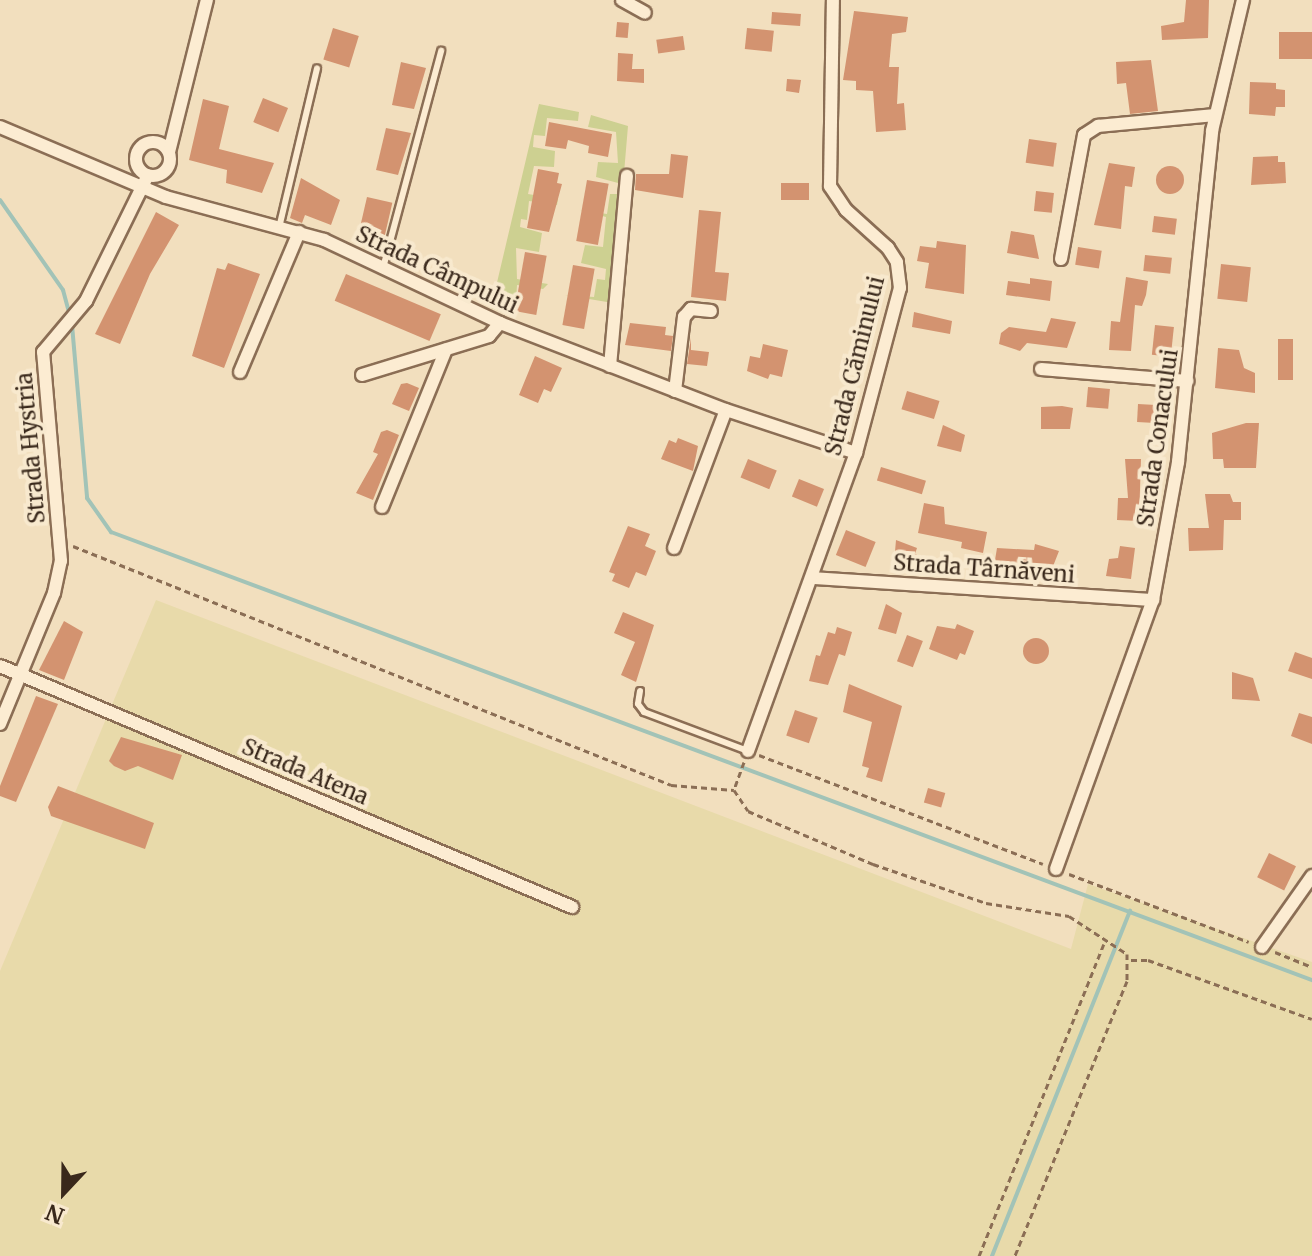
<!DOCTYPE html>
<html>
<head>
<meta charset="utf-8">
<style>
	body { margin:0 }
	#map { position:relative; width:1312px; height:1256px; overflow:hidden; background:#f2dfbe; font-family:Merriweather,serif }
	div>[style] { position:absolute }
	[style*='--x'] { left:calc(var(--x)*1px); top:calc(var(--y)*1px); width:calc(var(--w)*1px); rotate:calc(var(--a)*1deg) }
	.farmland>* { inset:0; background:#e8daaa }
	.green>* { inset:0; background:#cdd091 }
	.stream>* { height:4px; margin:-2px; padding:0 2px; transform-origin:2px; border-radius:2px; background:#a2c3b7 }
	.building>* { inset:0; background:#d39370; transform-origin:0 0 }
	.round { border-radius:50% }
	.path>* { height:3px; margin-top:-1.5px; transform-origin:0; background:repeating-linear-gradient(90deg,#8b6e55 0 6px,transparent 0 10px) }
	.roads { filter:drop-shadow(2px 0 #8b6e55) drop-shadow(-2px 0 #8b6e55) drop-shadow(0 2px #8b6e55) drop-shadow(0 -2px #8b6e55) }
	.lane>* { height:6px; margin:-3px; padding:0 3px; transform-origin:3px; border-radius:3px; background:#fcecd2 }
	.street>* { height:12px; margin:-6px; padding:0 6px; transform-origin:6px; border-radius:6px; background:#fcecd2 }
	.street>.ring { margin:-6px; padding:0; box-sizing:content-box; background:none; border:12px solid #fcecd2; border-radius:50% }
	span { translate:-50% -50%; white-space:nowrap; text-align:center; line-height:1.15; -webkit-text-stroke:8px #f8e9ce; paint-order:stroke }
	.street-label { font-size:22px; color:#39281b }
	.north { position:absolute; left:24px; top:1152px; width:80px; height:80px; -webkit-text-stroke:6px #f8e9ce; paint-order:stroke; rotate:202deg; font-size:22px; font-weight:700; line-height:32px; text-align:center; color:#39281b }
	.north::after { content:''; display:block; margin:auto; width:28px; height:36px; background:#39281b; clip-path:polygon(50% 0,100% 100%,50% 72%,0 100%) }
</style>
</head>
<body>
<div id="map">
	<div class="farmland">
		<i style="clip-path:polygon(156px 600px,1071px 949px,1088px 884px,1312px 962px,1312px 1256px,0 1256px,0 971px)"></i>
	</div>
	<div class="green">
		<i style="clip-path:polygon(539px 104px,579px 112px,578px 121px,547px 118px,545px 136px,534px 135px,533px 147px,555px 151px,554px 167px,534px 166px,528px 194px,558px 199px,557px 205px,529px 201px,527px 220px,521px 219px,520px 227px,542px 233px,539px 252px,516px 248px,517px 279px,548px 284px,543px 289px,517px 285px,515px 317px,491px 308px)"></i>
		<i style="clip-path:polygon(591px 115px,628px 126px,613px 303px,565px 295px,594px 297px,597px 279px,605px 280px,606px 269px,581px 263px,585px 245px,603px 247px,606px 217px,580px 210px,607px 214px,610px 194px,617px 194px,618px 183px,596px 177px,598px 162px,618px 163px,616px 132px,588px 127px)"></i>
	</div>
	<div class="stream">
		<i style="--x:0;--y:200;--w:110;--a:55"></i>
		<i style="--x:63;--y:290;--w:27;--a:75"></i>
		<i style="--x:72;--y:325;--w:174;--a:85"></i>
		<i style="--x:87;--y:498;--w:42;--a:54.8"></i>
		<i style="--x:111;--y:532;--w:1282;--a:20.46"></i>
		<i style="--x:992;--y:1256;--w:372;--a:-68.2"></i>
	</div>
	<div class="building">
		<i style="clip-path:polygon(1186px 0,1209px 0,1208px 38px,1162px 40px,1161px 26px,1184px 22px)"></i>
		<i style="clip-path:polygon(854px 11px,908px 17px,906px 32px,892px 34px,889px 67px,899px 67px,897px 104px,904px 103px,906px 130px,876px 132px,873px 91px,856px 90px,856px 81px,843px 80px)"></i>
		<i style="left:772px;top:12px;width:29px;height:12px;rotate:4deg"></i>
		<i style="left:617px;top:22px;width:12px;height:15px;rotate:5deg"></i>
		<i style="left:333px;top:28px;width:27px;height:33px;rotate:17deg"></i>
		<i style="left:747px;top:28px;width:27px;height:21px;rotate:6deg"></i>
		<i style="left:1312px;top:32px;width:27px;height:33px;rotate:90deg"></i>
		<i style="left:683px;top:36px;width:14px;height:27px;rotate:82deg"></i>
		<i style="clip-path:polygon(618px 53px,633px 54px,632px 69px,644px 69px,644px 83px,617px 81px)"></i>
		<i style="clip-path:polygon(1151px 60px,1158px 111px,1130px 114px,1126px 83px,1117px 84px,1116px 62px)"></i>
		<i style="clip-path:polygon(401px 62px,426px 68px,414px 109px,392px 105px)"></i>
		<i style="clip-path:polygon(787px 79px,801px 80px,799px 93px,786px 91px)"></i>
		<i style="clip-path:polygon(1250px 82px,1276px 83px,1276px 89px,1285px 90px,1285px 107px,1276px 107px,1275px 116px,1249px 114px)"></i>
		<i style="left:263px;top:98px;width:27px;height:26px;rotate:22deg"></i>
		<i style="clip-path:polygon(203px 99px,229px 106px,219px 149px,274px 163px,262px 193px,226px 183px,227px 170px,189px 160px)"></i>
		<i style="clip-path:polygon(549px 122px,612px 134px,608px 157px,588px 153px,589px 146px,568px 140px,566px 149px,545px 146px)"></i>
		<i style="clip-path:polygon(386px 128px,411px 133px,398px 175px,376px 170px)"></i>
		<i style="left:1029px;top:139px;width:28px;height:24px;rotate:8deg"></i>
		<i style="clip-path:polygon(671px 154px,688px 156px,683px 198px,635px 190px,636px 174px,669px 174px)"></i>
		<i style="clip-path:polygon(1278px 156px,1278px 162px,1285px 162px,1286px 183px,1251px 185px,1253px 157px)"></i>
		<i style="clip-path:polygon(1109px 163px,1135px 167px,1132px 187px,1125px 186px,1121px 229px,1094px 225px)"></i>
		<i class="round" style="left:1156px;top:166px;width:28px;height:28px"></i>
		<i style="clip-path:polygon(538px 169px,559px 173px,557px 183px,562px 184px,549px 232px,527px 228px)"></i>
		<i style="clip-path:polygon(301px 178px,340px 200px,331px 225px,305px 215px,302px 223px,290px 218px)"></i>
		<i style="left:587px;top:180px;width:22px;height:62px;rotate:10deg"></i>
		<i style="left:781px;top:183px;width:28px;height:17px"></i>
		<i style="left:1036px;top:191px;width:18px;height:20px;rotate:6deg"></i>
		<i style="left:367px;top:197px;width:26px;height:43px;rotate:13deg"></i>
		<i style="clip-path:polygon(699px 210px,721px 212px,715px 272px,729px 273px,726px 301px,691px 297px)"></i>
		<i style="clip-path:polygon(156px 212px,179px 225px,150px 274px,120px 344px,95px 334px)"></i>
		<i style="left:1154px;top:216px;width:23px;height:16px;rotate:7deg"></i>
		<i style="clip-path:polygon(1011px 231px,1034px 235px,1039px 259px,1007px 253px)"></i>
		<i style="clip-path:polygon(937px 241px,966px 245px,964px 294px,925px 288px,929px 263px,917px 261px,920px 246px,936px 248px)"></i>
		<i style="left:1078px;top:247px;width:24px;height:18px;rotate:9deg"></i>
		<i style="left:525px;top:252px;width:22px;height:60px;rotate:10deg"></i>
		<i style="left:1145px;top:255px;width:27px;height:16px;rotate:6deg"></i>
		<i style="clip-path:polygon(228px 263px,260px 274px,224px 368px,192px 356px,217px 268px,225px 270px)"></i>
		<i style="left:1221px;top:264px;width:30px;height:35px;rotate:6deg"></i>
		<i style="left:573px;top:265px;width:22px;height:61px;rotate:10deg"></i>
		<i style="left:346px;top:274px;width:103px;height:29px;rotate:23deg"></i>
		<i style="clip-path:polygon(1126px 277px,1148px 281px,1146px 295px,1142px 306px,1135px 305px,1131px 351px,1109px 350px,1111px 321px,1120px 322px)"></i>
		<i style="clip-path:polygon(1030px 278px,1052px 281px,1050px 301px,1006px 295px,1008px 281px,1030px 284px)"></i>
		<i style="clip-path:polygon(914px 312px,952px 321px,950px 334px,912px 327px)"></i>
		<i style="clip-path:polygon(1051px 318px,1076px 322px,1067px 348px,1027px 343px,1020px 351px,999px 344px,1001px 333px,1009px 327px,1046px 332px)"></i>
		<i style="clip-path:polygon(630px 323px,666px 327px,665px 335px,673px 336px,671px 351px,625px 345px)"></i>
		<i style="left:1155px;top:325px;width:19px;height:30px;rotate:6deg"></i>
		<i style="clip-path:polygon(691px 338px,691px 350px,709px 352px,707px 366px,687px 364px)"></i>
		<i style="left:1278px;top:339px;width:15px;height:41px"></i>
		<i style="clip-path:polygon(763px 344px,788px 350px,782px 377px,770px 374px,768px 379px,747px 371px,750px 356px,760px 358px)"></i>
		<i style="clip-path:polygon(1218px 348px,1239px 350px,1244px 368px,1255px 373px,1255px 393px,1215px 388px)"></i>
		<i style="clip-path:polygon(535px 356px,562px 368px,551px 392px,544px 389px,538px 403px,519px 395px)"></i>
		<i style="clip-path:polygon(407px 383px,419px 388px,409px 411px,392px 404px,401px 384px)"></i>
		<i style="left:1088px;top:387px;width:22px;height:20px;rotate:5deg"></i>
		<i style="left:907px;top:391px;width:34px;height:19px;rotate:17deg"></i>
		<i style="left:1138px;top:404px;width:18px;height:18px;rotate:3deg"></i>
		<i style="clip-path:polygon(1062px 406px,1073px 408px,1070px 429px,1041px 429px,1041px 407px)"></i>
		<i style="clip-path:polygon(1246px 423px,1259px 423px,1256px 468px,1224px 468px,1223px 459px,1213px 459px,1212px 433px)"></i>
		<i style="clip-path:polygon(943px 425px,965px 435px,961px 452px,937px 446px)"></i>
		<i style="clip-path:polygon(387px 430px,399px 435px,373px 500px,356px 493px,378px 454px,373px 452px,381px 432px)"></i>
		<i style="clip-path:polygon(678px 438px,698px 446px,693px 471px,661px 459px,669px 440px,676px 443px)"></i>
		<i style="left:748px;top:459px;width:31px;height:20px;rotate:22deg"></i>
		<i style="clip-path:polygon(1125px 459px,1141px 459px,1139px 521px,1117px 520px,1118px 498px,1128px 498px)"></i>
		<i style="left:881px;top:467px;width:47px;height:14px;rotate:17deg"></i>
		<i style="left:799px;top:479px;width:27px;height:19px;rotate:22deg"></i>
		<i style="clip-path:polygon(1205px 494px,1230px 494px,1233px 502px,1241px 502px,1241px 520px,1224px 520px,1223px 550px,1189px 551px,1188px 528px,1209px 528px)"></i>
		<i style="clip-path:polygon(924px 503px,944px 507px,945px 524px,987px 532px,983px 553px,961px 548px,962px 542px,918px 533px)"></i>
		<i style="clip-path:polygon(628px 526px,650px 534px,645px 546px,656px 551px,646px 576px,636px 572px,629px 588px,612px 581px,615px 574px,609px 572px)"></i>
		<i style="left:846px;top:530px;width:32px;height:27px;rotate:22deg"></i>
		<i style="clip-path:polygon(896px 540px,917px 548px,915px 554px,922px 557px,918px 569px,894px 563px)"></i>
		<i style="clip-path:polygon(1035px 544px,1059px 551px,1050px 574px,1012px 573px,994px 566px,997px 548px,1034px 550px)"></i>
		<i style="clip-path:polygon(1120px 546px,1135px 548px,1131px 579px,1106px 576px,1109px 559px,1118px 558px)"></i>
		<i style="clip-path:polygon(886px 604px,902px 613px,896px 634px,878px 629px)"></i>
		<i style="clip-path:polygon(623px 612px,654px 625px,636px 682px,621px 675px,635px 642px,614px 633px)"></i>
		<i style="clip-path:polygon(64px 621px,83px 632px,64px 680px,39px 670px)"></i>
		<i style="clip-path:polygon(957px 624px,974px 631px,965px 655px,960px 653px,957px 660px,929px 649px,937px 626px,955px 629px)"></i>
		<i style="clip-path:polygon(837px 627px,852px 632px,845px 656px,839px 654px,828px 685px,809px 681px,816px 655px,820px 656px,828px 632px,835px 634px)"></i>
		<i style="left:907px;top:635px;width:17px;height:28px;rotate:21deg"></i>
		<i class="round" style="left:1023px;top:638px;width:26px;height:26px"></i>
		<i style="clip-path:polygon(1295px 652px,1312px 658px,1312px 679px,1288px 671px)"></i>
		<i style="clip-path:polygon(1232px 672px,1253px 678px,1260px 701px,1232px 699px)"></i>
		<i style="clip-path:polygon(849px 684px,902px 706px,882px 782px,866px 777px,869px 768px,862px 766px,872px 722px,843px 712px)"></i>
		<i style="clip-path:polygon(36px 696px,58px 704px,16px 802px,0 796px,0 786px)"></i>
		<i style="left:795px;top:710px;width:24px;height:27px;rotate:19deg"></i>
		<i style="clip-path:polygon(1299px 713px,1312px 717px,1312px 744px,1291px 736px)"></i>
		<i style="clip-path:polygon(121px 737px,182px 755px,173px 780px,138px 766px,125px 771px,114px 766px,109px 761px)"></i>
		<i style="clip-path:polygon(58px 786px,154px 823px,145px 849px,51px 816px,48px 807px)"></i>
		<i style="left:928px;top:788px;width:18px;height:15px;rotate:16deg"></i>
		<i style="left:1269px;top:853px;width:30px;height:27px;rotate:26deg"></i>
	</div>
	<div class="path">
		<i style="--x:73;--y:546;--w:644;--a:21.78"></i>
		<i style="--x:671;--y:785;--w:63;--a:4.5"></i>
		<i style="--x:759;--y:755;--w:304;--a:21"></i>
		<i style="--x:744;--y:762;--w:30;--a:110"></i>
		<i style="--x:734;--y:790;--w:25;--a:56"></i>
		<i style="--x:748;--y:811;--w:136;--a:23"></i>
		<i style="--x:873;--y:864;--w:120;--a:19"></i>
		<i style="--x:986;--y:903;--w:84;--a:8.9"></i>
		<i style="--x:1069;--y:916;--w:69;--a:33.2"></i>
		<i style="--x:1127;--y:954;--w:27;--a:90"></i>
		<i style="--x:1127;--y:981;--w:297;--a:112.2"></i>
		<i style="--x:1069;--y:874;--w:192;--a:20.7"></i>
		<i style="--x:1275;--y:952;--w:40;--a:22"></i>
		<i style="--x:1131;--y:960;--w:17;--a:0"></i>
		<i style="--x:1148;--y:960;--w:174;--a:19.8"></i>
		<i style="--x:979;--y:1256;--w:336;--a:-68.2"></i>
	</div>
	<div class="roads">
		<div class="lane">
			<i style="--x:279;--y:228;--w:164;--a:-76.6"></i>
			<i style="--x:383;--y:268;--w:225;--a:-75"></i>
			<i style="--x:640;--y:691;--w:13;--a:99"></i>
			<i style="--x:638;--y:704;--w:10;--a:53"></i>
			<i style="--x:644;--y:712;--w:111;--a:20.6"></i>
		</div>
		<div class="street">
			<i style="--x:622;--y:0;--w:26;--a:29"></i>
			<i style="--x:0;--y:127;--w:180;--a:22.9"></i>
			<i style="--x:166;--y:197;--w:164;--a:15.2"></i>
			<i style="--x:324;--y:240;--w:195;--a:25.2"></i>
			<i style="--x:500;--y:323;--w:242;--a:21.1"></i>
			<i style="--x:726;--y:410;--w:137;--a:18.3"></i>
			<i class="ring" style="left:136px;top:142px;width:22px;height:22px"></i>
			<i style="--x:169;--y:152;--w:157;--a:-76"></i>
			<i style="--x:1061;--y:259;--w:126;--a:-79.5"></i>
			<i style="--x:1084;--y:135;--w:17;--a:-33"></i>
			<i style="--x:1098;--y:126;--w:117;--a:-5.4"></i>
			<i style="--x:610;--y:366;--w:191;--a:-84.9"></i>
			<i style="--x:1041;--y:369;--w:147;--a:4.7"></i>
			<i style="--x:240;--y:372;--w:152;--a:-67.1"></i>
			<i style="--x:362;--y:375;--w:133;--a:-17.1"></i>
			<i style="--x:489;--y:336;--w:17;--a:-50"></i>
			<i style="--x:675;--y:391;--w:75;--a:-83.1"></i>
			<i style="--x:684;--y:317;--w:11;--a:-49"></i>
			<i style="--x:691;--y:309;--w:20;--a:6"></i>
			<i style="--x:382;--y:507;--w:170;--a:-67.9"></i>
			<i style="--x:674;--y:548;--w:147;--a:-69.4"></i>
			<i style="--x:813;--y:578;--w:341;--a:3.7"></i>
			<i style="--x:0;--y:666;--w:621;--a:22.85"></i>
			<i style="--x:0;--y:724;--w:142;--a:-67.6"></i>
			<i style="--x:54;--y:593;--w:33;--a:-78"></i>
			<i style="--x:61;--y:561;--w:210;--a:-94.9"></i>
			<i style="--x:43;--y:352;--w:67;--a:-49.9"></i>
			<i style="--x:86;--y:301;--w:140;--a:-63.8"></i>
			<i style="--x:748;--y:751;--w:317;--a:-70.1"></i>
			<i style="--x:856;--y:453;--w:171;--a:-75.1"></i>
			<i style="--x:900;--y:288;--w:26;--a:-97"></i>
			<i style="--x:897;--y:262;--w:17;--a:-123"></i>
			<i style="--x:888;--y:248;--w:57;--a:-137.9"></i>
			<i style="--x:846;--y:210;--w:29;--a:-124"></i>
			<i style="--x:830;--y:186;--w:186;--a:-89.1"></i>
			<i style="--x:1056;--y:869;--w:286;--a:-70.2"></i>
			<i style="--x:1153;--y:600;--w:140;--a:-79.7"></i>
			<i style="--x:1178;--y:462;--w:333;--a:-84.1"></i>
			<i style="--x:1212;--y:131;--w:135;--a:-76.7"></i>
			<i style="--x:1262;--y:947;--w:87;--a:-54.8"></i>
		</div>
	</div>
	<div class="street-label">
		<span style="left:437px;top:270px;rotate:25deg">Strada Câmpului</span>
		<span style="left:855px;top:366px;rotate:-76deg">Strada Căminului</span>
		<span style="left:1158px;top:438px;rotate:-82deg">Strada Conacului</span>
		<span style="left:31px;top:448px;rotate:-95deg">Strada Hystria</span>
		<span style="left:984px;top:569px;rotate:4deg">Strada Târnăveni</span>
		<span style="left:305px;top:772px;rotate:23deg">Strada Atena</span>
	</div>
	<div class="north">N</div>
</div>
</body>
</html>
